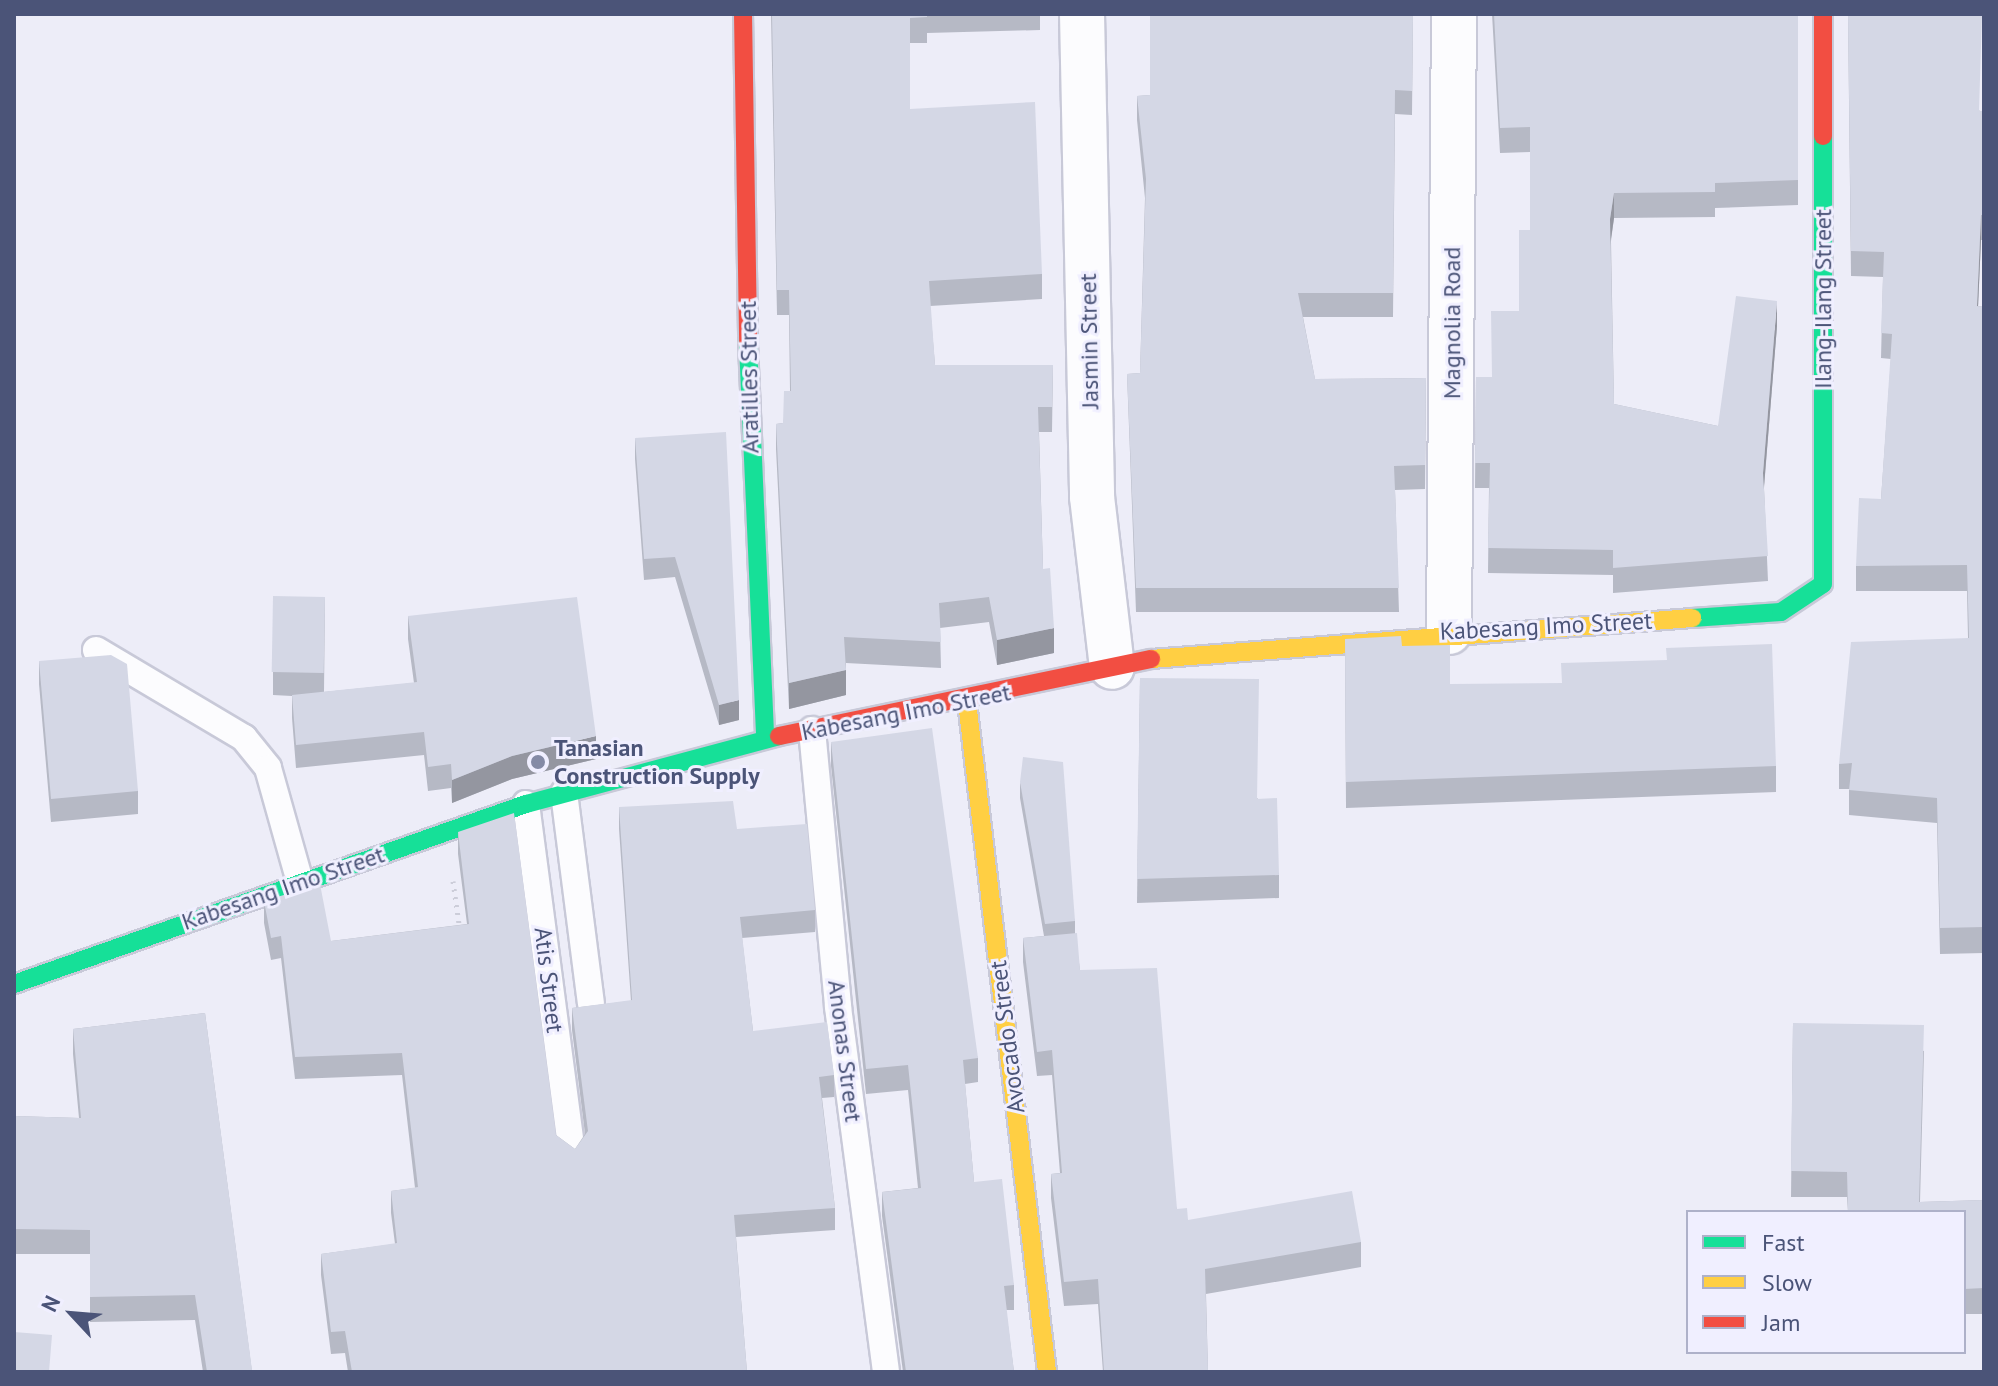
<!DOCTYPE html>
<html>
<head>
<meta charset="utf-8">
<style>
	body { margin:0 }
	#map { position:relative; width:1998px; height:1386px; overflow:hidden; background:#ededf8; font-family:"PT Sans",sans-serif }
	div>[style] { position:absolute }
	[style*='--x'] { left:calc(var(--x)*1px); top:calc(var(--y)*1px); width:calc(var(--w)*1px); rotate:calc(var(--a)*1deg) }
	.path>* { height:5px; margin-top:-2.5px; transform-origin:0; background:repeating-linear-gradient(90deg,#cccdd9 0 2px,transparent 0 8px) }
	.roads { filter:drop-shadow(2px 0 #c8c9d8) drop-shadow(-2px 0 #c8c9d8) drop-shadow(0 2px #c8c9d8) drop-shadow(0 -2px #c8c9d8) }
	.lane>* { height:26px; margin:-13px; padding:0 13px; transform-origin:13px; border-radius:13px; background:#fcfcfe }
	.street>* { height:44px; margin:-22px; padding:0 22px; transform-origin:22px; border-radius:22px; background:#fcfcfe }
	.fast>* { height:18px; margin:-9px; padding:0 9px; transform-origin:9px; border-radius:9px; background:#16e098 }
	.slow>* { height:18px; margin:-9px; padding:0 9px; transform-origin:9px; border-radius:9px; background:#ffcf43 }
	.jam>* { height:18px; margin:-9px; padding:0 9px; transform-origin:9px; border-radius:9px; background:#f24e42 }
	.wall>* { inset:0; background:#b6b9c5 }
	.shaded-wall>* { inset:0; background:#9496a0 }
	.building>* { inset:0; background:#d4d7e5; transform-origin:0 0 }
	.dots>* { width:22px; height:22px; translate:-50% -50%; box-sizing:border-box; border:4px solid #f0efff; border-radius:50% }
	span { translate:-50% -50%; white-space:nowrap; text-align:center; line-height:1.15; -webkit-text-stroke:6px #f0efff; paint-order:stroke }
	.street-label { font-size:24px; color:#4b5478 }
	.poi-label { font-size:24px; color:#4b5478; font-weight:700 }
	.left { translate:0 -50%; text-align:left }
	.frame { position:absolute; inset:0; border:16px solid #4b5478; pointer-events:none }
	.legend { position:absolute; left:1686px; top:1210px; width:280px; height:144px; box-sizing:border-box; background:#f0efff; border:2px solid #aeb1c9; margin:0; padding:10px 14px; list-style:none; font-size:24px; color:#4b5478 }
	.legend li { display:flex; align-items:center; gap:16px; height:40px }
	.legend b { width:40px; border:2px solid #aeb1c9 }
	.north { position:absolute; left:32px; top:1274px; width:80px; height:80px; -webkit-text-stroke:6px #f0efff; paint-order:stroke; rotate:296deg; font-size:22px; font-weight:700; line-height:32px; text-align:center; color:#4b5478 }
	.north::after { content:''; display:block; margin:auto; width:28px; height:36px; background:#4b5478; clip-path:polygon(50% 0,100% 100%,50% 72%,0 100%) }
</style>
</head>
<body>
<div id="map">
	<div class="path">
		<i style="--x:453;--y:881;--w:50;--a:82"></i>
	</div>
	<div class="roads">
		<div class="lane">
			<i style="--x:96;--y:650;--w:172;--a:30.7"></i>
			<i style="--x:244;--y:738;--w:38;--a:51"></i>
			<i style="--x:268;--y:768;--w:118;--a:74.3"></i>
			<i style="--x:812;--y:730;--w:278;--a:84.6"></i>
			<i style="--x:838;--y:1007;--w:368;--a:82.5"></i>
			<i style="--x:564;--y:793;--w:212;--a:82.7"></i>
			<i style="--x:526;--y:804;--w:354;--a:82.5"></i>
		</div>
		<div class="street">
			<i style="--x:1082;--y:14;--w:483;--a:88.8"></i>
			<i style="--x:1092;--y:497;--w:171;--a:83.3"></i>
			<i style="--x:1449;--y:632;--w:618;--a:-89.54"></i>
		</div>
		<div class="fast">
			<i style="--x:748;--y:344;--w:395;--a:87.5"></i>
			<i style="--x:1692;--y:618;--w:89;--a:-3.9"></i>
			<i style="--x:1781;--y:612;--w:50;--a:-33.7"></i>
			<i style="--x:1823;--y:584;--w:448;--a:-90"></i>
			<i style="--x:14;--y:984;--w:543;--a:-19.37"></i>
			<i style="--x:526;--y:804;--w:262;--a:-15"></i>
		</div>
		<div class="slow">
			<i style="--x:1151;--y:659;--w:543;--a:-4.33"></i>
			<i style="--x:967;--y:702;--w:675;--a:83.19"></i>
		</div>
		<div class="jam">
			<i style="--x:743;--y:14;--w:330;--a:89.1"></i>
			<i style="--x:1823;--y:14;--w:122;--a:90"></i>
			<i style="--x:779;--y:736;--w:380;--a:-11.7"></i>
		</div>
	</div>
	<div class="wall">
		<i style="clip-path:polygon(771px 14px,1040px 14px,1040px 30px,927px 33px,927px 43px,910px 43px,910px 109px,1042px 274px,1042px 299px,930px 306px,935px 365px,1053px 365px,1052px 432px,1039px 432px,1043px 569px,1054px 653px,997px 665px,989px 622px,940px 628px,941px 668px,846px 663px,846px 695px,789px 709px,776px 449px,776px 424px,783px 423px,790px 391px,789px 315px,777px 315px)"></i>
		<i style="clip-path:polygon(1413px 14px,1412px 115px,1395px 114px,1393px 317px,1303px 317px,1315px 379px,1426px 378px,1425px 489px,1395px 490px,1399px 612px,1136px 612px,1127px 374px,1140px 373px,1145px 198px,1137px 120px,1137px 96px,1150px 95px)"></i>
		<i style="clip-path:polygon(1492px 14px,1798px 14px,1798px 205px,1715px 208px,1715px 217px,1614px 218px,1611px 241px,1614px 404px,1718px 426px,1777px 326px,1764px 488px,1768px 581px,1613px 593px,1613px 575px,1488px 573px,1489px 488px,1475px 488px,1476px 377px,1492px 377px,1519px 311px,1530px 230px,1530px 152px,1500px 153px)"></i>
		<i style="clip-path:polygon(1848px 14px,1980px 111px,1984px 111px,1984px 240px,1981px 240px,1978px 306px,1984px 307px,1984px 953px,1940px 954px,1937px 823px,1849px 815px,1849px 789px,1839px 789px,1839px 764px,1968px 638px,1967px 591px,1856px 591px,1856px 566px,1881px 499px,1891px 359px,1881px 358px,1883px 277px,1851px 276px)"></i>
		<i style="clip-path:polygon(635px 438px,739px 720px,719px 725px,675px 577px,644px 580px,635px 459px)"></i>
		<i style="clip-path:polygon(325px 597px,324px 692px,414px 683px,408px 639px,408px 616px,596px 759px,512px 779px,452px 803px,451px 788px,428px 791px,424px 755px,296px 768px,292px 718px,292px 696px,273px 695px,273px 598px)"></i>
		<i style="clip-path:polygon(1345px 639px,1402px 646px,1450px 684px,1776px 766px,1776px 792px,1346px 808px)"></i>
		<i style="clip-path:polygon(39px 661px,138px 791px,138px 814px,51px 822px,39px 684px)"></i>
		<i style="clip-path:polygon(1140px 678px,1258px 799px,1279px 875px,1279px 898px,1137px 903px)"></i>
		<i style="clip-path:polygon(831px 742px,978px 1058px,978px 1082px,965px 1084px,974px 1182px,1014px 1285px,1014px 1310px,1006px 1310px,1014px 1372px,903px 1372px,882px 1216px,882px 1192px,918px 1188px,908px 1090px,866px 1094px,831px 766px)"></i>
		<i style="clip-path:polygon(1020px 782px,1075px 921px,1075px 933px,1080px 970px,1177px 1209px,1188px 1220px,1361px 1242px,1361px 1267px,1206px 1294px,1208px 1372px,1103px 1372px,1098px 1304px,1064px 1306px,1051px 1198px,1051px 1174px,1060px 1173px,1052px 1075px,1037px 1076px,1023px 962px,1023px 938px,1044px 936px,1020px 798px)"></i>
		<i style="clip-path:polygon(619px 807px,737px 829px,815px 910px,815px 932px,742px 938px,753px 1031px,834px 1075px,834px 1097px,822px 1098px,835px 1208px,835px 1230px,736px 1237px,747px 1372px,348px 1372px,345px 1353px,331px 1354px,321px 1275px,321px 1254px,395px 1244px,391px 1213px,391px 1191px,415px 1188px,402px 1075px,295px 1079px,281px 958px,271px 960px,264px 923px,264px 901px,331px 941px,467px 924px,458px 854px,458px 832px,556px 1135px,575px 1149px,585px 1134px,572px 1030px,572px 1008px,631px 1001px,619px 829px)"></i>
		<i style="clip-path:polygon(205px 1013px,252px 1372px,203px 1372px,195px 1320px,90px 1322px,90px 1254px,14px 1254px,14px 1116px,79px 1118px,73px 1054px,73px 1029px)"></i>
		<i style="clip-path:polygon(1793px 1023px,1924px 1051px,1920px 1202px,1984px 1200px,1984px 1314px,1964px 1314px,1964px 1212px,1848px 1212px,1847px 1197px,1791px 1197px)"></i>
	</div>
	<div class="shaded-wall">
		<i style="clip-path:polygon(1614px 193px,1614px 218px,1610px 245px,1610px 219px)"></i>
		<i style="clip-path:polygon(1981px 215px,1981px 240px,1977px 331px,1977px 306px)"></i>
		<i style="clip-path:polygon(1777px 301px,1777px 326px,1763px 498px,1763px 473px)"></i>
		<i style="clip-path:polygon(1054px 628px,1054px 653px,997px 665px,997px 640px)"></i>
		<i style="clip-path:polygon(846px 670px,846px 695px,789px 709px,789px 683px)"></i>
		<i style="clip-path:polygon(739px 700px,739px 720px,719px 725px,719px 705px)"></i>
		<i style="clip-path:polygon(596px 736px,596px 759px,512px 779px,452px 803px,452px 780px,512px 756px)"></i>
	</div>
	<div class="building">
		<i style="clip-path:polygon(772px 14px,927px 14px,927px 17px,910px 18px,910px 109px,1035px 102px,1042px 274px,929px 281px,935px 365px,1053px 365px,1052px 407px,1038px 407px,1043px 569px,1050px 568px,1054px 628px,997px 640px,989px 597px,939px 603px,941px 642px,844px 637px,846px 670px,789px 683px,776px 424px,783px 423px,784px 391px,791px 391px,789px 290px,777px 290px)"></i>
		<i style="clip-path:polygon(1150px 14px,1413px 14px,1412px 91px,1395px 90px,1393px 293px,1298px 293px,1315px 379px,1426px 378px,1425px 465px,1394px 466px,1399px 588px,1136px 588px,1127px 374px,1140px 373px,1146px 179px,1137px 96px,1150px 95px)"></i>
		<i style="clip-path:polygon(1494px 14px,1798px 14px,1798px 180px,1715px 183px,1715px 192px,1614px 193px,1610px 219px,1614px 404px,1718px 426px,1736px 296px,1777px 301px,1763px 473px,1768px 556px,1613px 568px,1613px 550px,1488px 548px,1490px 463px,1475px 463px,1476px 377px,1492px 377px,1491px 311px,1519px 311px,1519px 230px,1530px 230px,1530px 127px,1500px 128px)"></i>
		<i style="clip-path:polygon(1848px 14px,1982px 14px,1979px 111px,1984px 111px,1984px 215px,1981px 215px,1977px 306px,1984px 307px,1984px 927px,1940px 928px,1937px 798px,1849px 790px,1852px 763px,1839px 764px,1851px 642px,1969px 638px,1967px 565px,1856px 566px,1859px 498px,1881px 499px,1892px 334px,1881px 333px,1884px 252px,1851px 251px)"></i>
		<i style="clip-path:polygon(726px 432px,739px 700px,719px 705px,675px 557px,644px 559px,635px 438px)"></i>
		<i style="left:325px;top:597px;width:76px;height:52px;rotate:91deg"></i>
		<i style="clip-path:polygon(577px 597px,596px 736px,512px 756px,452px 780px,451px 764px,428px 767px,424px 732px,296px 745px,292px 695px,417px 682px,408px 616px)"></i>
		<i style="clip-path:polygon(1401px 636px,1402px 646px,1450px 645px,1450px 684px,1562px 683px,1561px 663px,1667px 660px,1666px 648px,1772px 644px,1776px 766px,1346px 782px,1345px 639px)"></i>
		<i style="clip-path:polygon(111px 655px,127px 664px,138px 791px,51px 799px,39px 661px)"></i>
		<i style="clip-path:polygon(1140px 678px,1259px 679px,1257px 799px,1277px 798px,1279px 875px,1137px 879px)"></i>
		<i style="clip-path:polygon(932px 728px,978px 1058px,963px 1060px,974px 1182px,1002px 1179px,1014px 1285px,1004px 1286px,1014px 1372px,906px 1372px,882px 1192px,921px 1188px,908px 1065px,866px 1069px,831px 742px)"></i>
		<i style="clip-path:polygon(1023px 757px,1063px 762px,1075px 921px,1045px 924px,1020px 782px)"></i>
		<i style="clip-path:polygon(733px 801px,737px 829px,807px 824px,815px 910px,740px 917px,753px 1031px,827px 1022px,834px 1075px,819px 1077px,835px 1208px,734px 1215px,747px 1372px,352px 1372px,345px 1331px,331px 1332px,321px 1254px,397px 1243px,391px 1191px,418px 1187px,402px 1053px,295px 1057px,281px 936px,271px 938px,264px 901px,320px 884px,331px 941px,469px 924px,458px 832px,514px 813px,556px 1135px,575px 1149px,588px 1131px,572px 1008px,632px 1000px,619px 807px)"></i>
		<i style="clip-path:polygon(1077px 933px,1080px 970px,1157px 968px,1177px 1209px,1187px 1208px,1188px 1220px,1352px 1191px,1361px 1242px,1205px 1269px,1208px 1372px,1104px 1372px,1098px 1279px,1064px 1282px,1051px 1174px,1062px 1173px,1052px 1050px,1037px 1052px,1023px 938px)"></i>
		<i style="clip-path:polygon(205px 1013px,252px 1370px,239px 1372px,207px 1372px,195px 1295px,90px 1297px,90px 1230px,14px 1229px,14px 1116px,81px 1118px,73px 1029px)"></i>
		<i style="clip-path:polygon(1793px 1023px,1924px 1025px,1919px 1202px,1984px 1200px,1984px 1288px,1964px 1289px,1964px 1212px,1848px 1212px,1847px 1172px,1791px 1171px)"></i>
		<i style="clip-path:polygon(14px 1332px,52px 1335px,49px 1372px,14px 1372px)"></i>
	</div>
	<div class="dots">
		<i style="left:538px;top:762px;background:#848aa5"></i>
	</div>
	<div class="street-label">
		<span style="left:1823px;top:299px;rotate:-90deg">Ilang-Ilang Street</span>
		<span style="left:1452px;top:323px;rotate:-90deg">Magnolia Road</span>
		<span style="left:1089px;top:341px;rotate:-91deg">Jasmin Street</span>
		<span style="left:749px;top:377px;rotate:-91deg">Aratilles Street</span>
		<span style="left:1546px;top:626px;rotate:-3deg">Kabesang Imo Street</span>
		<span style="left:906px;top:712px;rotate:-11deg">Kabesang Imo Street</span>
		<span style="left:283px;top:888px;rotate:-19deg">Kabesang Imo Street</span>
		<span style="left:549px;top:980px;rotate:83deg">Atis Street</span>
		<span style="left:1007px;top:1037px;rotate:-97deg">Avocado Street</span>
		<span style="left:845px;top:1051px;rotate:83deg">Anonas Street</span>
	</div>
	<div class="poi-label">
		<span class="left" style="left:554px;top:762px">Tanasian<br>Construction Supply</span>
	</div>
	<div class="frame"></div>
	<ul class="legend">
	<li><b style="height:10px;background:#16e098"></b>Fast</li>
	<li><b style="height:10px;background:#ffcf43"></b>Slow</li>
	<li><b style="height:10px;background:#f24e42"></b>Jam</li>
	</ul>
	<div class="north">N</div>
</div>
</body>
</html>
